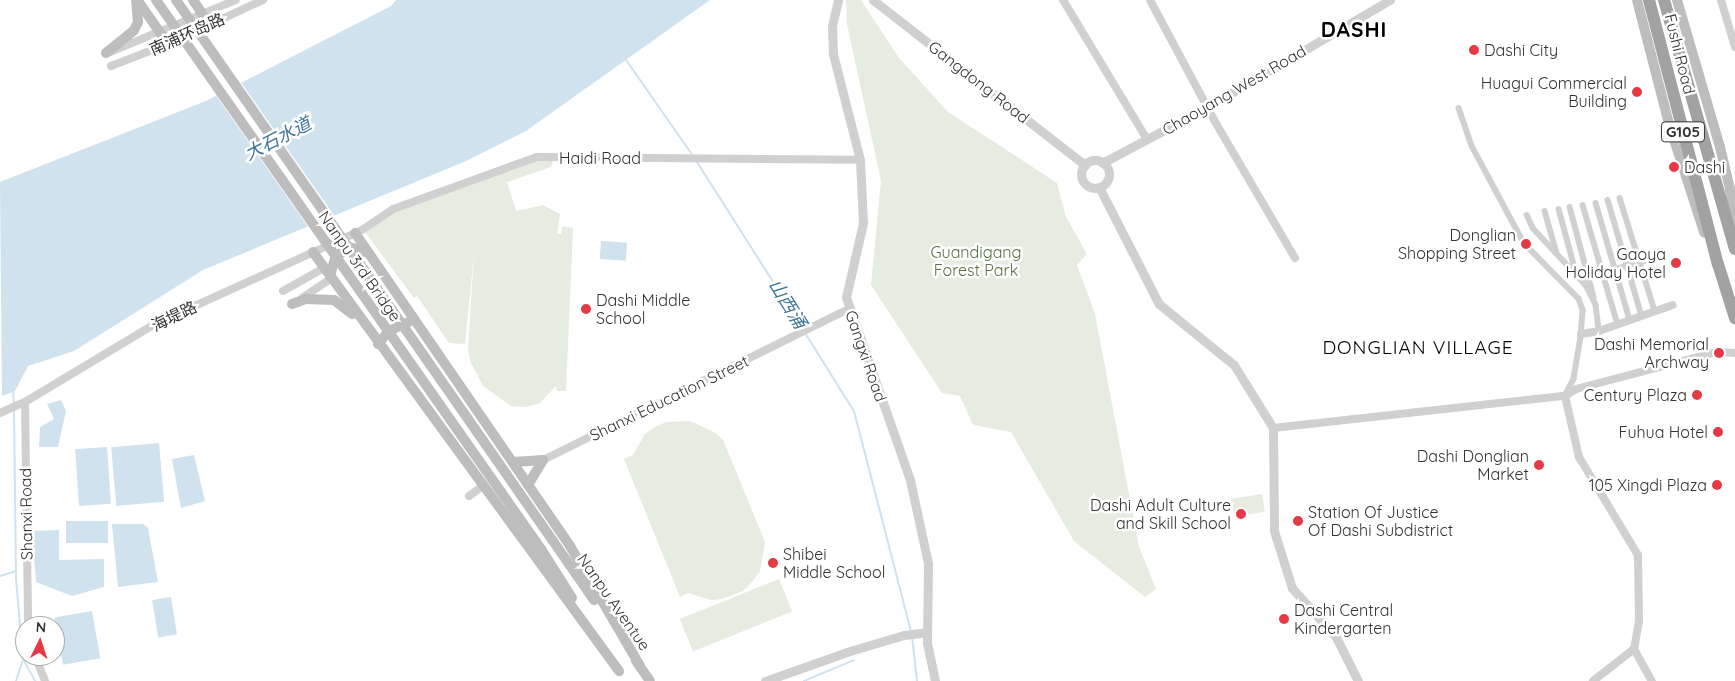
<!DOCTYPE html>
<html>
<head>
<meta charset="utf-8">
<style>
	body { margin:0 }
	#map { position:relative; width:1735px; height:681px; overflow:hidden; background:#fff; font-family:Quicksand,"Noto Sans SC",sans-serif }
	div>[style] { position:absolute }
	[style*='--x'] { left:calc(var(--x)*1px); top:calc(var(--y)*1px); width:calc(var(--w)*1px); rotate:calc(var(--a)*1deg) }
	.green>* { inset:0; background:#e6ecdf; transform-origin:0 0 }
	.water>* { inset:0; background:#cfe2ee; transform-origin:0 0 }
	.pier>* { inset:0; background:#fff; transform-origin:0 0 }
	.stream>* { height:2px; margin:-1px; padding:0 1px; transform-origin:1px; border-radius:1px; background:#cfe2ee }
	.pedestrian>* { height:5.5px; margin:-2.75px; padding:0 2.75px; transform-origin:2.75px; border-radius:2.75px; background:#d0d0d0 }
	.minor>* { height:8px; margin:-4px; padding:0 4px; transform-origin:4px; border-radius:4px; background:#d0d0d0 }
	.tertiary>* { height:9px; margin:-4.5px; padding:0 4.5px; transform-origin:4.5px; border-radius:4.5px; background:#d0d0d0 }
	.tertiary>.ring { margin:-4.5px; padding:0; box-sizing:content-box; background:none; border:9px solid #d0d0d0; border-radius:50% }
	.secondary>* { height:10px; margin:-5px; padding:0 5px; transform-origin:5px; border-radius:5px; background:#bdbdbd }
	.trunk>* { height:12px; margin:-6px; padding:0 6px; transform-origin:6px; border-radius:6px; background:#a2a2a2 }
	.secondary-bridge>* { height:10px; margin:-5px; padding:0 5px; transform-origin:5px; border-radius:5px; background:#bdbdbd }
	.dots>* { width:14px; height:14px; translate:-50% -50%; box-sizing:border-box; border:2px solid #fff; border-radius:50% }
	span { translate:-50% -50%; white-space:nowrap; text-align:center; line-height:1.15; -webkit-text-stroke:5px #fff; paint-order:stroke }
	.shield-label span { padding:1px 4px; background:#fff; border:1px solid; border-radius:4px; -webkit-text-stroke-width:0 }
	.shield-label { font-size:15px; color:#333; font-weight:700 }
	.street-label { font-size:16px; color:#333 }
	.poi-label { font-size:16px; color:#333 }
	.left { translate:0 -50%; text-align:left }
	.right { translate:-100% -50%; text-align:right }
	.park-label { font-size:16px; color:#56703f }
	.water-label { font-size:18px; color:#3f7597; font-style:italic }
	.quarter-label { font-size:19px; color:#000; letter-spacing:1px }
	.district-label { font-size:21px; color:#000; font-weight:700; letter-spacing:1px }
	.north { position:absolute; left:15px; top:616px; width:50px; height:50px; box-sizing:border-box; background:#fff; border:1px solid #adadad; border-radius:50%; rotate:4deg; font-size:14px; font-weight:700; line-height:20px; text-align:center; color:#333 }
	.north::after { content:''; display:block; margin:auto; width:18px; height:22px; background:#e63946; clip-path:polygon(50% 0,100% 100%,50% 72%,0 100%) }
</style>
</head>
<body>
<div id="map">
	<div class="green">
		<i style="clip-path:polygon(846px 0,861px 0,899px 58px,948px 112px,1057px 183px,1066px 217px,1087px 254px,1077px 265px,1095px 314px,1139px 547px,1156px 589px,1145px 597px,1074px 541px,1011px 432px,973px 425px,960px 396px,942px 393px,871px 285px,881px 181px,847px 24px)"></i>
		<i style="clip-path:polygon(539px 160px,553px 161px,551px 167px,507px 182px,516px 211px,543px 205px,560px 214px,557px 234px,561px 234px,562px 226px,573px 228px,566px 391px,557px 391px,556px 386px,540px 403px,526px 407px,511px 406px,483px 386px,471px 363px,468px 350px,474px 254px,465px 344px,449px 343px,417px 296px,414px 298px,365px 232px,394px 212px)"></i>
		<i style="clip-path:polygon(690px 421px,714px 432px,723px 440px,765px 542px,760px 571px,752px 582px,743px 591px,722px 599px,711px 600px,688px 593px,680px 597px,624px 459px,633px 455px,645px 434px,655px 427px,666px 422px)"></i>
		<i style="left:1262px;top:494px;width:18px;height:31px;rotate:81deg"></i>
		<i style="left:779px;top:579px;width:35px;height:107px;rotate:68deg"></i>
	</div>
	<div class="water">
		<i style="clip-path:polygon(396px 0,710px 0,526px 131px,466px 161px,203px 270px,74px 351px,28px 366px,15px 391px,2px 396px,0 182px,206px 101px,391px 6px)"></i>
		<i style="left:601px;top:241px;width:26px;height:18px;rotate:4deg"></i>
		<i style="clip-path:polygon(61px 400px,66px 411px,58px 447px,39px 447px,40px 427px,54px 419px,47px 404px)"></i>
		<i style="left:159px;top:443px;width:59px;height:48px;rotate:85deg"></i>
		<i style="left:107px;top:447px;width:57px;height:32px;rotate:86deg"></i>
		<i style="clip-path:polygon(194px 455px,205px 501px,181px 508px,172px 459px)"></i>
		<i style="left:108px;top:521px;width:22px;height:42px;rotate:90deg"></i>
		<i style="clip-path:polygon(112px 524px,143px 524px,148px 528px,158px 582px,118px 587px)"></i>
		<i style="clip-path:polygon(59px 530px,59px 560px,104px 559px,104px 587px,72px 596px,36px 582px,32px 531px)"></i>
		<i style="left:171px;top:597px;width:38px;height:19px;rotate:81deg"></i>
		<i style="left:92px;top:611px;width:48px;height:38px;rotate:80deg"></i>
	</div>
	<div class="pier">
		<i style="left:240px;top:81px;width:165px;height:28px;rotate:55deg"></i>
	</div>
	<div class="stream">
		<i style="--x:624;--y:57;--w:121;--a:55.1"></i>
		<i style="--x:697;--y:162;--w:198;--a:57.6"></i>
		<i style="--x:805;--y:333;--w:92;--a:57.9"></i>
		<i style="--x:854;--y:411;--w:228;--a:75.5"></i>
		<i style="--x:13;--y:390;--w:15;--a:86"></i>
		<i style="--x:14;--y:410;--w:169;--a:89.3"></i>
		<i style="--x:16;--y:579;--w:80;--a:85"></i>
		<i style="--x:23;--y:659;--w:25;--a:61"></i>
		<i style="--x:0;--y:576;--w:17;--a:-17"></i>
		<i style="--x:912;--y:636;--w:45;--a:83.7"></i>
		<i style="--x:16;--y:681;--w:22;--a:-72"></i>
		<i style="--x:804;--y:681;--w:54;--a:-22.8"></i>
	</div>
	<div class="pedestrian">
		<i style="--x:1459;--y:108;--w:40;--a:71.1"></i>
		<i style="--x:1472;--y:146;--w:110;--a:61.8"></i>
		<i style="--x:1524;--y:243;--w:78;--a:45.5"></i>
		<i style="--x:1579;--y:299;--w:12;--a:70"></i>
		<i style="--x:1583;--y:310;--w:27;--a:94"></i>
		<i style="--x:1581;--y:337;--w:43;--a:99.5"></i>
		<i style="--x:1574;--y:379;--w:17;--a:118"></i>
		<i style="--x:1620;--y:198;--w:118;--a:72.8"></i>
		<i style="--x:1608;--y:200;--w:121;--a:73.7"></i>
		<i style="--x:1596;--y:203;--w:122;--a:73.8"></i>
		<i style="--x:1583;--y:205;--w:125;--a:73.7"></i>
		<i style="--x:1570;--y:207;--w:93;--a:75.1"></i>
		<i style="--x:1559;--y:209;--w:65;--a:74.9"></i>
		<i style="--x:1545;--y:211;--w:41;--a:74.2"></i>
		<i style="--x:1527;--y:215;--w:14;--a:65"></i>
		<i style="--x:1533;--y:228;--w:78;--a:47.1"></i>
		<i style="--x:1586;--y:285;--w:22;--a:63"></i>
		<i style="--x:1596;--y:305;--w:26;--a:83"></i>
		<i style="--x:1581;--y:279;--w:76;--a:-16"></i>
		<i style="--x:1654;--y:258;--w:9;--a:-49"></i>
	</div>
	<div class="minor">
		<i style="--x:1063;--y:0;--w:162;--a:58.9"></i>
		<i style="--x:1150;--y:0;--w:136;--a:61.9"></i>
		<i style="--x:1214;--y:120;--w:160;--a:59.6"></i>
		<i style="--x:1721;--y:0;--w:49;--a:73.4"></i>
		<i style="--x:110;--y:52;--w:136;--a:-22.4"></i>
		<i style="--x:111;--y:66;--w:61;--a:-21.1"></i>
		<i style="--x:168;--y:44;--w:105;--a:-24.9"></i>
		<i style="--x:283;--y:291;--w:47;--a:-29.3"></i>
		<i style="--x:302;--y:298;--w:36;--a:-34"></i>
		<i style="--x:1581;--y:334;--w:18;--a:-9"></i>
		<i style="--x:1599;--y:331;--w:78;--a:-19.4"></i>
		<i style="--x:1565;--y:396;--w:63;--a:77.1"></i>
		<i style="--x:1579;--y:457;--w:114;--a:59"></i>
		<i style="--x:1638;--y:555;--w:66;--a:89.1"></i>
		<i style="--x:1639;--y:621;--w:28;--a:100"></i>
		<i style="--x:1634;--y:649;--w:52;--a:142"></i>
		<i style="--x:25;--y:402;--w:224;--a:89.2"></i>
		<i style="--x:0;--y:413;--w:27;--a:-24"></i>
		<i style="--x:25;--y:402;--w:152;--a:-31"></i>
		<i style="--x:155;--y:324;--w:227;--a:-24.4"></i>
		<i style="--x:362;--y:230;--w:37;--a:-34"></i>
		<i style="--x:393;--y:209;--w:153;--a:-19.9"></i>
		<i style="--x:537;--y:157;--w:323;--a:0.5"></i>
		<i style="--x:1273;--y:428;--w:294;--a:-6.3"></i>
		<i style="--x:1565;--y:396;--w:13;--a:-32"></i>
		<i style="--x:1576;--y:389;--w:146;--a:-14.7"></i>
		<i style="--x:1717;--y:352;--w:18;--a:3"></i>
		<i style="--x:543;--y:460;--w:343;--a:-26.3"></i>
		<i style="--x:469;--y:496;--w:17;--a:-36"></i>
		<i style="--x:1634;--y:649;--w:37;--a:61"></i>
		<i style="--x:35;--y:656;--w:27;--a:68"></i>
	</div>
	<div class="tertiary">
		<i style="--x:838;--y:0;--w:27;--a:103"></i>
		<i style="--x:832;--y:26;--w:28;--a:88"></i>
		<i style="--x:833;--y:54;--w:109;--a:75.7"></i>
		<i style="--x:860;--y:160;--w:63;--a:87.3"></i>
		<i style="--x:863;--y:223;--w:76;--a:102.9"></i>
		<i style="--x:846;--y:297;--w:194;--a:70.7"></i>
		<i style="--x:910;--y:480;--w:85;--a:77.8"></i>
		<i style="--x:928;--y:563;--w:80;--a:90.7"></i>
		<i style="--x:927;--y:643;--w:39;--a:78"></i>
		<i style="--x:873;--y:0;--w:269;--a:37.9"></i>
		<i class="ring" style="left:1081px;top:160px;width:19px;height:19px"></i>
		<i style="--x:1102;--y:163;--w:121;--a:-28"></i>
		<i style="--x:1209;--y:106;--w:210;--a:-30.4"></i>
		<i style="--x:1099;--y:187;--w:131;--a:62.9"></i>
		<i style="--x:1159;--y:304;--w:97;--a:39.1"></i>
		<i style="--x:1234;--y:365;--w:74;--a:58.2"></i>
		<i style="--x:1273;--y:428;--w:103;--a:89.4"></i>
		<i style="--x:1274;--y:531;--w:60;--a:72.5"></i>
		<i style="--x:1292;--y:588;--w:66;--a:48.1"></i>
		<i style="--x:1336;--y:637;--w:49;--a:63.4"></i>
		<i style="--x:765;--y:681;--w:93;--a:-19.4"></i>
		<i style="--x:853;--y:650;--w:53;--a:-16.4"></i>
		<i style="--x:904;--y:635;--w:23;--a:-7"></i>
	</div>
	<div class="secondary">
		<i style="--x:193;--y:0;--w:30;--a:56"></i>
		<i style="--x:1637;--y:0;--w:128;--a:75.5"></i>
		<i style="--x:1669;--y:124;--w:114;--a:72"></i>
		<i style="--x:1677;--y:0;--w:153;--a:73.7"></i>
		<i style="--x:1720;--y:147;--w:43;--a:76.6"></i>
		<i style="--x:1730;--y:189;--w:44;--a:83.5"></i>
		<i style="--x:138;--y:1;--w:52;--a:55.1"></i>
		<i style="--x:106;--y:53;--w:36;--a:-39"></i>
		<i style="--x:134;--y:30;--w:9;--a:-63"></i>
		<i style="--x:138;--y:22;--w:22;--a:-95"></i>
		<i style="--x:355;--y:233;--w:380;--a:55.5"></i>
		<i style="--x:570;--y:546;--w:139;--a:59.7"></i>
		<i style="--x:313;--y:252;--w:519;--a:53.86"></i>
		<i style="--x:330;--y:276;--w:22;--a:-74"></i>
		<i style="--x:336;--y:255;--w:18;--a:-22"></i>
		<i style="--x:353;--y:248;--w:16;--a:18"></i>
		<i style="--x:292;--y:304;--w:15;--a:-20"></i>
		<i style="--x:306;--y:299;--w:28;--a:2"></i>
		<i style="--x:334;--y:300;--w:23;--a:38"></i>
		<i style="--x:378;--y:344;--w:17;--a:-50"></i>
		<i style="--x:389;--y:331;--w:23;--a:-25"></i>
		<i style="--x:514;--y:462;--w:29;--a:-4"></i>
		<i style="--x:528;--y:485;--w:29;--a:-59"></i>
		<i style="--x:553;--y:541;--w:72;--a:55.2"></i>
		<i style="--x:541;--y:549;--w:58;--a:57.7"></i>
		<i style="--x:636;--y:661;--w:24;--a:55"></i>
	</div>
	<div class="trunk">
		<i style="--x:1649;--y:0;--w:273;--a:75.4"></i>
		<i style="--x:1718;--y:264;--w:57;--a:72.5"></i>
		<i style="--x:1664;--y:0;--w:259;--a:74.1"></i>
	</div>
	<div class="secondary-bridge">
		<i style="--x:156;--y:0;--w:671;--a:54.96"></i>
		<i style="--x:176;--y:0;--w:659;--a:55.13"></i>
	</div>
	<div class="dots">
		<i style="left:1474px;top:50px;background:#e63946"></i>
		<i style="left:1637px;top:92px;background:#e63946"></i>
		<i style="left:1674px;top:167px;background:#e63946"></i>
		<i style="left:1526px;top:244px;background:#e63946"></i>
		<i style="left:1676px;top:263px;background:#e63946"></i>
		<i style="left:586px;top:309px;background:#e63946"></i>
		<i style="left:1719px;top:353px;background:#e63946"></i>
		<i style="left:1697px;top:395px;background:#e63946"></i>
		<i style="left:1718px;top:432px;background:#e63946"></i>
		<i style="left:1539px;top:465px;background:#e63946"></i>
		<i style="left:1717px;top:485px;background:#e63946"></i>
		<i style="left:1241px;top:514px;background:#e63946"></i>
		<i style="left:1298px;top:521px;background:#e63946"></i>
		<i style="left:773px;top:563px;background:#e63946"></i>
		<i style="left:1284px;top:619px;background:#e63946"></i>
	</div>
	<div class="shield-label">
		<span style="left:1683px;top:132px">G105</span>
	</div>
	<div class="street-label">
		<span style="left:187px;top:34px;rotate:-24deg">南浦环岛路</span>
		<span style="left:1680px;top:54px;rotate:76deg">Fushi Road</span>
		<span style="left:979px;top:82px;rotate:38deg">Gangdong Road</span>
		<span style="left:1234px;top:90px;rotate:-30deg">Chaoyang West Road</span>
		<span style="left:600px;top:158px">Haidi Road</span>
		<span style="left:360px;top:266px;rotate:55deg">Nanpu 3rd Bridge</span>
		<span style="left:174px;top:316px;rotate:-26deg">海堤路</span>
		<span style="left:866px;top:356px;rotate:71deg">Gangxi Road</span>
		<span style="left:669px;top:398px;rotate:-26deg">Shanxi Education Street</span>
		<span style="left:26px;top:514px;rotate:-91deg">Shanxi Road</span>
		<span style="left:614px;top:602px;rotate:55deg">Nanpu Aventue</span>
	</div>
	<div class="poi-label">
		<span class="left" style="left:1484px;top:50px">Dashi City</span>
		<span class="right" style="left:1627px;top:92px">Huagui Commercial<br>Building</span>
		<span class="left" style="left:1684px;top:167px">Dashi</span>
		<span class="right" style="left:1516px;top:244px">Donglian<br>Shopping Street</span>
		<span class="right" style="left:1666px;top:263px">Gaoya<br>Holiday Hotel</span>
		<span class="left" style="left:596px;top:309px">Dashi Middle<br>School</span>
		<span class="right" style="left:1709px;top:353px">Dashi Memorial<br>Archway</span>
		<span class="right" style="left:1687px;top:395px">Century Plaza</span>
		<span class="right" style="left:1708px;top:432px">Fuhua Hotel</span>
		<span class="right" style="left:1529px;top:465px">Dashi Donglian<br>Market</span>
		<span class="right" style="left:1707px;top:485px">105 Xingdi Plaza</span>
		<span class="right" style="left:1231px;top:514px">Dashi Adult Culture<br>and Skill School</span>
		<span class="left" style="left:1308px;top:521px">Station Of Justice<br>Of Dashi Subdistrict</span>
		<span class="left" style="left:783px;top:563px">Shibei<br>Middle School</span>
		<span class="left" style="left:1294px;top:619px">Dashi Central<br>Kindergarten</span>
	</div>
	<div class="park-label">
		<span style="left:976px;top:261px">Guandigang<br>Forest Park</span>
	</div>
	<div class="water-label">
		<span style="left:278px;top:139px;rotate:-27deg">大石水道</span>
		<span style="left:787px;top:304px;rotate:58deg">山西涌</span>
	</div>
	<div class="quarter-label">
		<span style="left:1418px;top:348px">DONGLIAN VILLAGE</span>
	</div>
	<div class="district-label">
		<span style="left:1354px;top:29px">DASHI</span>
	</div>
	<div class="north">N</div>
</div>
</body>
</html>
